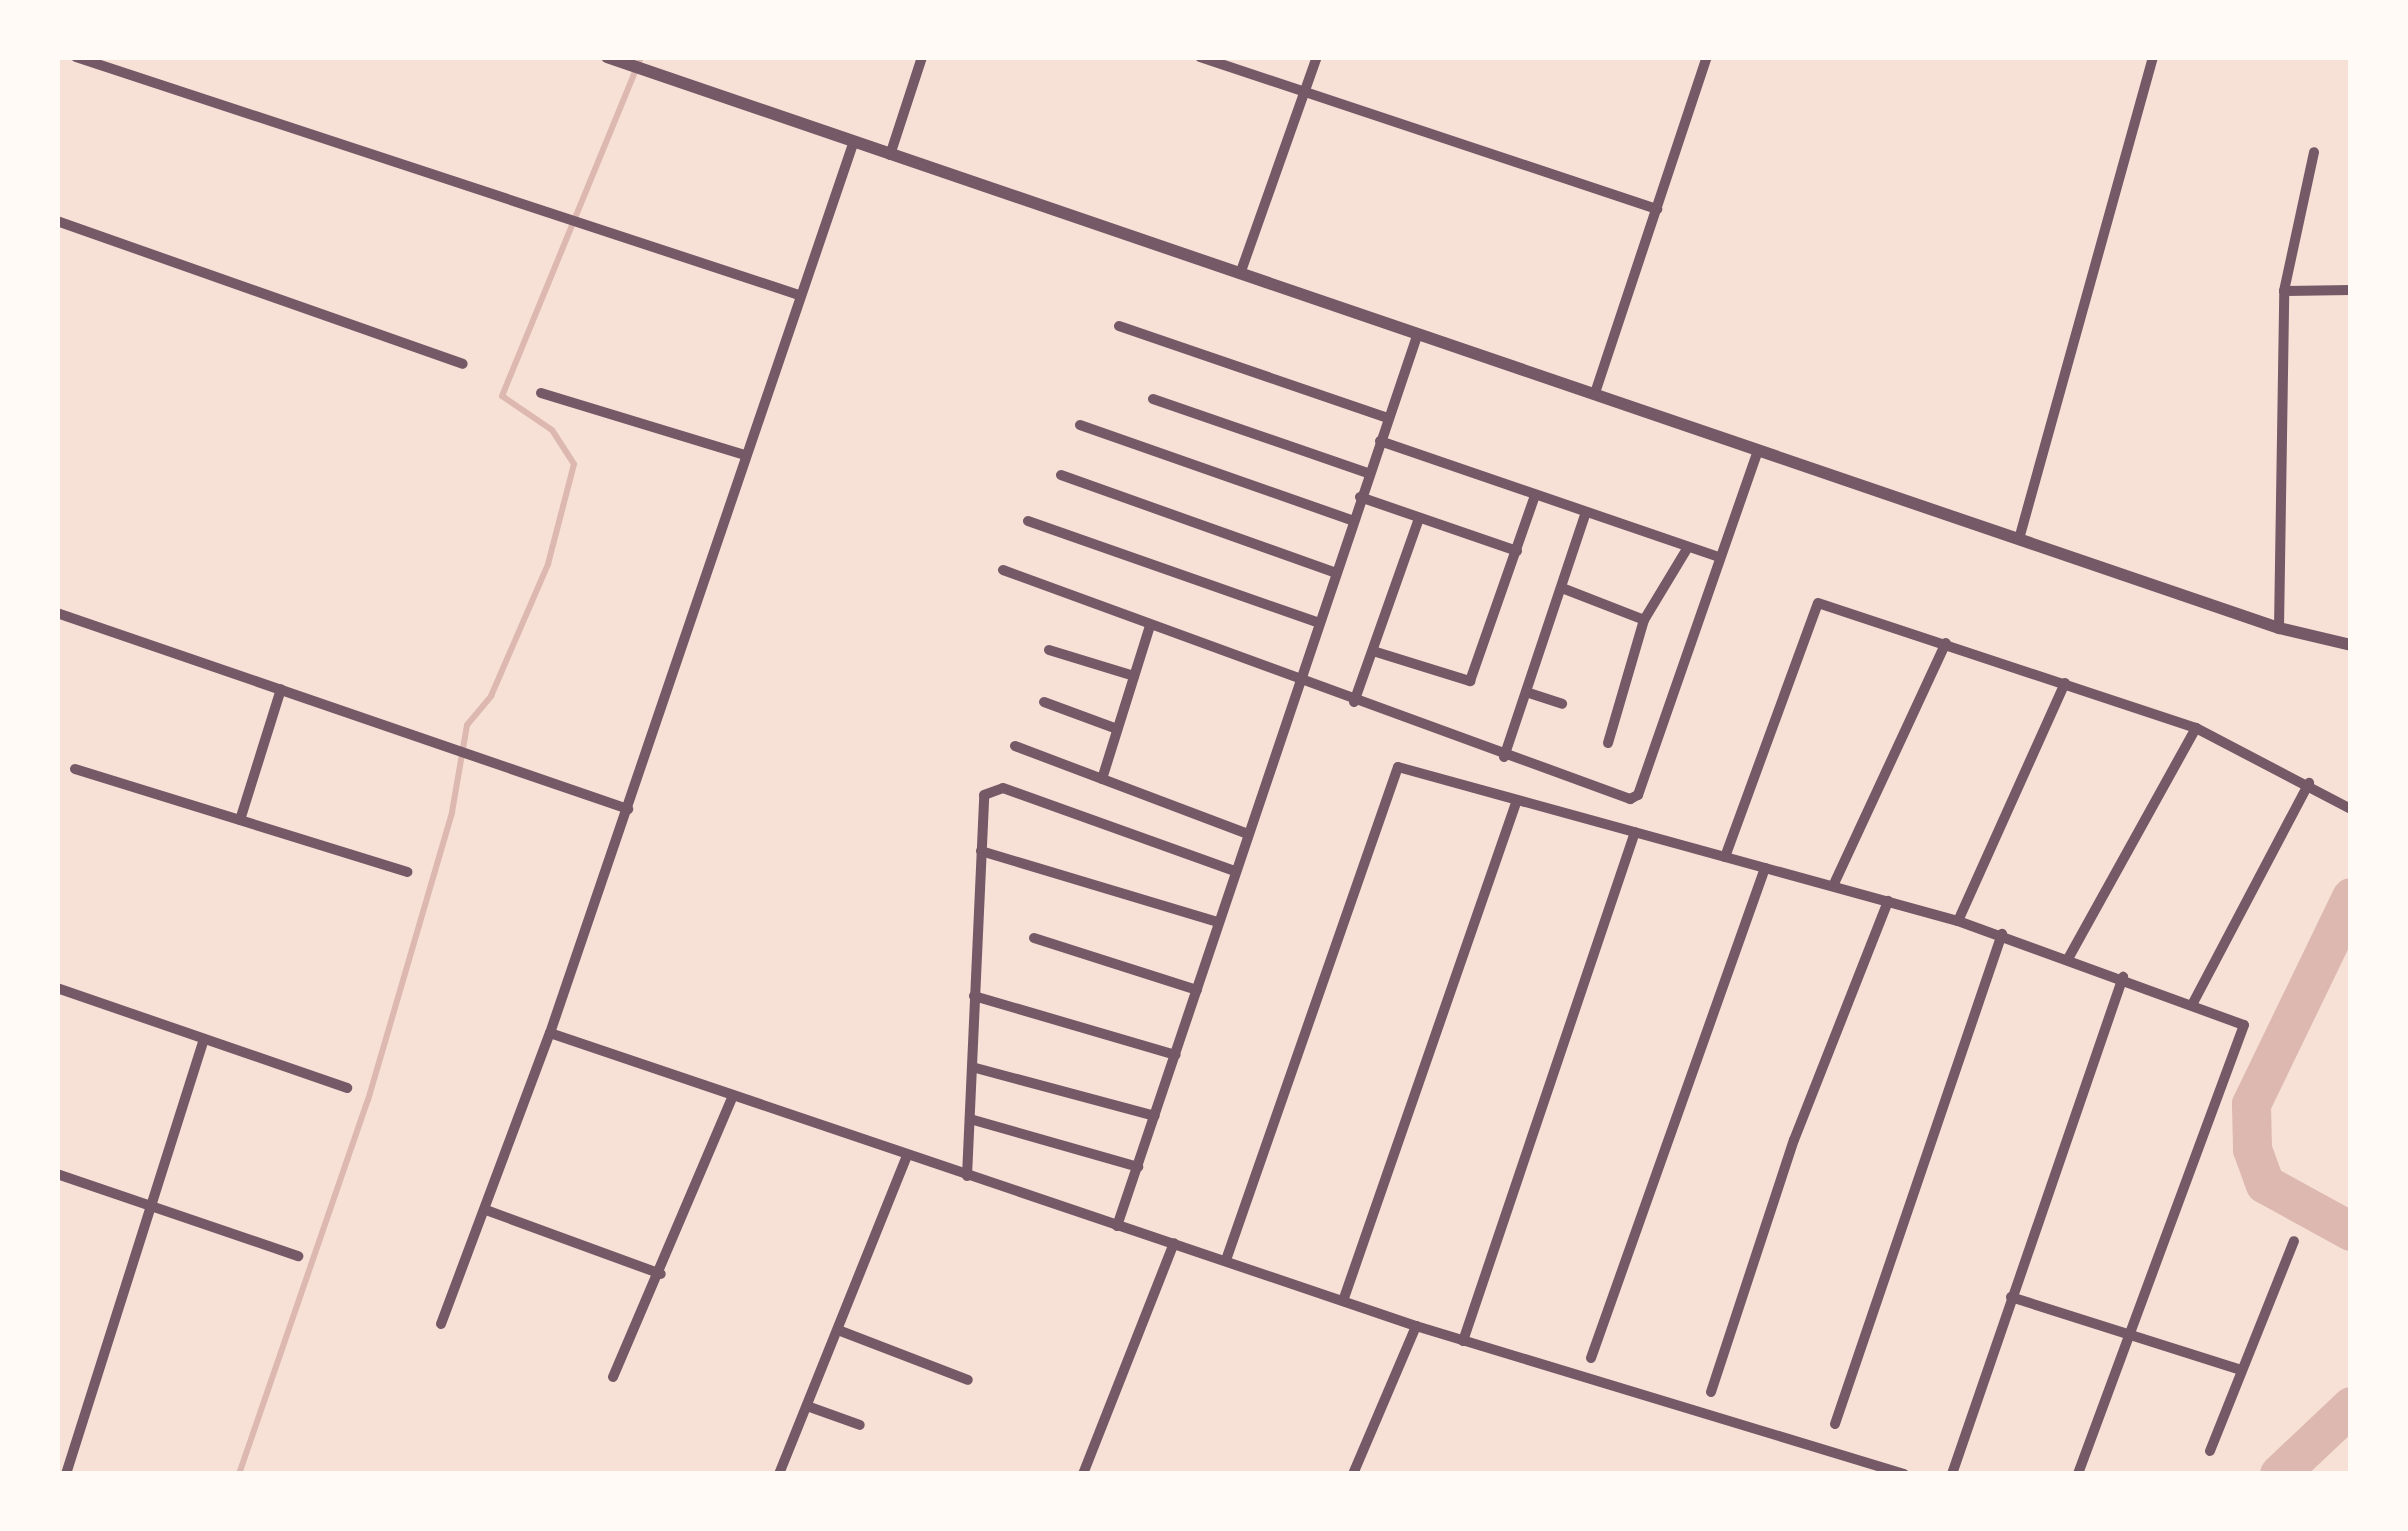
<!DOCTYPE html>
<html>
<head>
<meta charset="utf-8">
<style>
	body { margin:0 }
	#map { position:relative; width:2408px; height:1531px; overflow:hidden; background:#f7e1d7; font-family:"Archivo Narrow",sans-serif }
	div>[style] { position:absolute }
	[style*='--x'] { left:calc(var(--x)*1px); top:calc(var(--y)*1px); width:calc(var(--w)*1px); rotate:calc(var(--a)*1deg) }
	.stream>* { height:6px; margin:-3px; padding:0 3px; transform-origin:3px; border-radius:3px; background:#dcb8b0 }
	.river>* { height:39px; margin:-19.5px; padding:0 19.5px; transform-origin:19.5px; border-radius:19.5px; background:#dcb8b0 }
	.minor>* { height:10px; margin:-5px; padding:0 5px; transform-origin:5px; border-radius:5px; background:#755966 }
	.tertiary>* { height:12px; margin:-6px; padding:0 6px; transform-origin:6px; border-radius:6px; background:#755966 }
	span { translate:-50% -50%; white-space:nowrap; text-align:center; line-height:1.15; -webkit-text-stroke:9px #fffaf5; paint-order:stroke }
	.frame { position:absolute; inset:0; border:60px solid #fffaf5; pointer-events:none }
</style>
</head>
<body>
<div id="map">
	<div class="stream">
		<i style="--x:239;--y:1474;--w:396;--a:-71"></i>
		<i style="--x:368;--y:1100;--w:300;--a:-73.7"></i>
		<i style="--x:452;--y:812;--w:88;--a:-80.2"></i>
		<i style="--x:467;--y:725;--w:38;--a:-50"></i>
		<i style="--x:491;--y:696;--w:144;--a:-66.6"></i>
		<i style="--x:548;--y:564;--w:103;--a:-75.4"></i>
		<i style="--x:574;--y:464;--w:40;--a:-122.9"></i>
		<i style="--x:552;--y:430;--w:60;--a:-145.8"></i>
		<i style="--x:502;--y:396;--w:366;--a:-67.7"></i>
	</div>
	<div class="river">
		<i style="--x:2351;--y:897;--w:230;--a:115.8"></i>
		<i style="--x:2251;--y:1104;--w:45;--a:88.7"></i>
		<i style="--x:2252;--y:1149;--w:37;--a:70"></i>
		<i style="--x:2265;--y:1184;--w:98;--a:28.7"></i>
		<i style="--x:2279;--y:1474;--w:99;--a:-43.4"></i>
	</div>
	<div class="minor">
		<i style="--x:76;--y:57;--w:761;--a:18.22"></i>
		<i style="--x:1200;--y:57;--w:482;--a:18.4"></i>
		<i style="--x:890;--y:155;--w:103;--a:-71.9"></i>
		<i style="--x:57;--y:221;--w:430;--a:19.4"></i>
		<i style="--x:1240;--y:274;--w:230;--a:-70.5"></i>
		<i style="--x:2284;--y:291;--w:67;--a:-0.9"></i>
		<i style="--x:1119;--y:326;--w:284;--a:18.9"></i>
		<i style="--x:541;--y:393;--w:213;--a:16.9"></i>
		<i style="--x:1595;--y:393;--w:354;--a:-71.6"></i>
		<i style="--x:1153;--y:399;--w:227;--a:19"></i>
		<i style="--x:1080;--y:425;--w:288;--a:19.3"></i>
		<i style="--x:1380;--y:441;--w:357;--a:18.9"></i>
		<i style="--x:1061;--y:475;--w:290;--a:19.6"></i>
		<i style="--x:1360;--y:497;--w:166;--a:19"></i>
		<i style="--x:1028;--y:521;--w:305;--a:19.3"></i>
		<i style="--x:2019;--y:539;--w:500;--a:-74.46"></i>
		<i style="--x:1003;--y:570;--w:668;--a:20.06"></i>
		<i style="--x:1630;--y:799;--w:9;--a:-27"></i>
		<i style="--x:1638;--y:795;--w:365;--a:-70.8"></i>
		<i style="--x:1562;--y:588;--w:88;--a:21.3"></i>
		<i style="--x:57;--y:613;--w:604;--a:18.95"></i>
		<i style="--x:2279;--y:628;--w:337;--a:-89.1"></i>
		<i style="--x:2284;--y:291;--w:142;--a:-77.8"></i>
		<i style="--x:1049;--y:650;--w:89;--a:17"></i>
		<i style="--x:1373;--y:651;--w:102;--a:17.2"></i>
		<i style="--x:1470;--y:681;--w:197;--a:-70.7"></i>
		<i style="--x:1526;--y:692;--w:38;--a:18"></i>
		<i style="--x:1044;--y:702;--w:78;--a:20.3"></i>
		<i style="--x:1354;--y:702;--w:195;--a:-70.5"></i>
		<i style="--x:1608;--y:743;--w:128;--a:-73.7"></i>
		<i style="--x:1644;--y:620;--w:85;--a:-58.9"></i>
		<i style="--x:1015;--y:746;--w:249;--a:20.7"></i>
		<i style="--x:1504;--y:757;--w:258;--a:-71.5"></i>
		<i style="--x:75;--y:769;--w:348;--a:17.2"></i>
		<i style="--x:1102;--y:779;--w:160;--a:-72.6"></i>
		<i style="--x:240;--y:820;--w:137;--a:-72.6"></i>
		<i style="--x:981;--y:851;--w:247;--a:16.7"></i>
		<i style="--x:1725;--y:857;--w:270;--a:-69.9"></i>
		<i style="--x:1818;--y:603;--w:398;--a:18.3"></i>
		<i style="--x:2196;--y:728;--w:175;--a:27.6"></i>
		<i style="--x:1833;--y:886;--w:268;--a:-65.1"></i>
		<i style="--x:1958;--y:921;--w:261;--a:-65.8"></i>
		<i style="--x:1034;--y:938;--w:171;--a:17.7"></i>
		<i style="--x:2069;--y:957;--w:262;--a:-61"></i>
		<i style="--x:57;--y:988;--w:307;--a:19"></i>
		<i style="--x:974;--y:996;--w:210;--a:16.3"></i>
		<i style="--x:2193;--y:1003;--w:249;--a:-62.2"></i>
		<i style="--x:550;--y:1033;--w:914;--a:18.69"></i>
		<i style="--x:1416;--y:1326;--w:510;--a:16.87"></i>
		<i style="--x:972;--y:1067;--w:189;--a:15"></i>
		<i style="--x:970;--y:1119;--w:175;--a:15.9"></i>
		<i style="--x:57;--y:1174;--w:255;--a:18.8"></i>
		<i style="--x:967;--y:1176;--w:381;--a:-87.4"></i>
		<i style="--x:984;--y:795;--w:20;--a:-20"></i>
		<i style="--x:1003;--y:788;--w:246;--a:19.7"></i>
		<i style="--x:486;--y:1210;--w:186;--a:20.1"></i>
		<i style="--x:1117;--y:1226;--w:939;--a:-71.37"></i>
		<i style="--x:1226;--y:1260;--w:522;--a:-70.77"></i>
		<i style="--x:1398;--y:767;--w:581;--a:15.38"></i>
		<i style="--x:1958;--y:921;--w:304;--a:20"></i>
		<i style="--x:2244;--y:1025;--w:479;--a:110.3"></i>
		<i style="--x:2011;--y:1297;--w:241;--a:17.6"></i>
		<i style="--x:1343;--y:1301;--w:530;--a:-70.85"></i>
		<i style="--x:441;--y:1324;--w:311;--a:-69.5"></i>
		<i style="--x:550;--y:1033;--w:939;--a:-71.18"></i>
		<i style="--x:838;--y:1330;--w:139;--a:21"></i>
		<i style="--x:1463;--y:1341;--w:537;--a:-71.33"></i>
		<i style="--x:1591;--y:1358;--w:520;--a:-70.45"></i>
		<i style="--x:613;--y:1377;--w:306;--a:-66.9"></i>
		<i style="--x:1711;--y:1392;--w:265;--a:-71.8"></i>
		<i style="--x:1794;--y:1140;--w:257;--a:-68.5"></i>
		<i style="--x:807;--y:1406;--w:56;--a:19.7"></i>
		<i style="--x:1835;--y:1424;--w:518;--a:-71.18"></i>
		<i style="--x:2210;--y:1451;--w:226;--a:-68.2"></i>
		<i style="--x:66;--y:1474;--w:456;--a:-72.4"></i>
		<i style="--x:779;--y:1474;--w:344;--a:-68.1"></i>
		<i style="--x:1083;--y:1474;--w:248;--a:-68.5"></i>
		<i style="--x:1353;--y:1474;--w:161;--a:-66.9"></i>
		<i style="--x:1952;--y:1474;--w:526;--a:-71.01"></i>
	</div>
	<div class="tertiary">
		<i style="--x:607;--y:57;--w:1767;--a:18.86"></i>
		<i style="--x:2279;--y:628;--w:74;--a:13.3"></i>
	</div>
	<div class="frame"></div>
</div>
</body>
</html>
